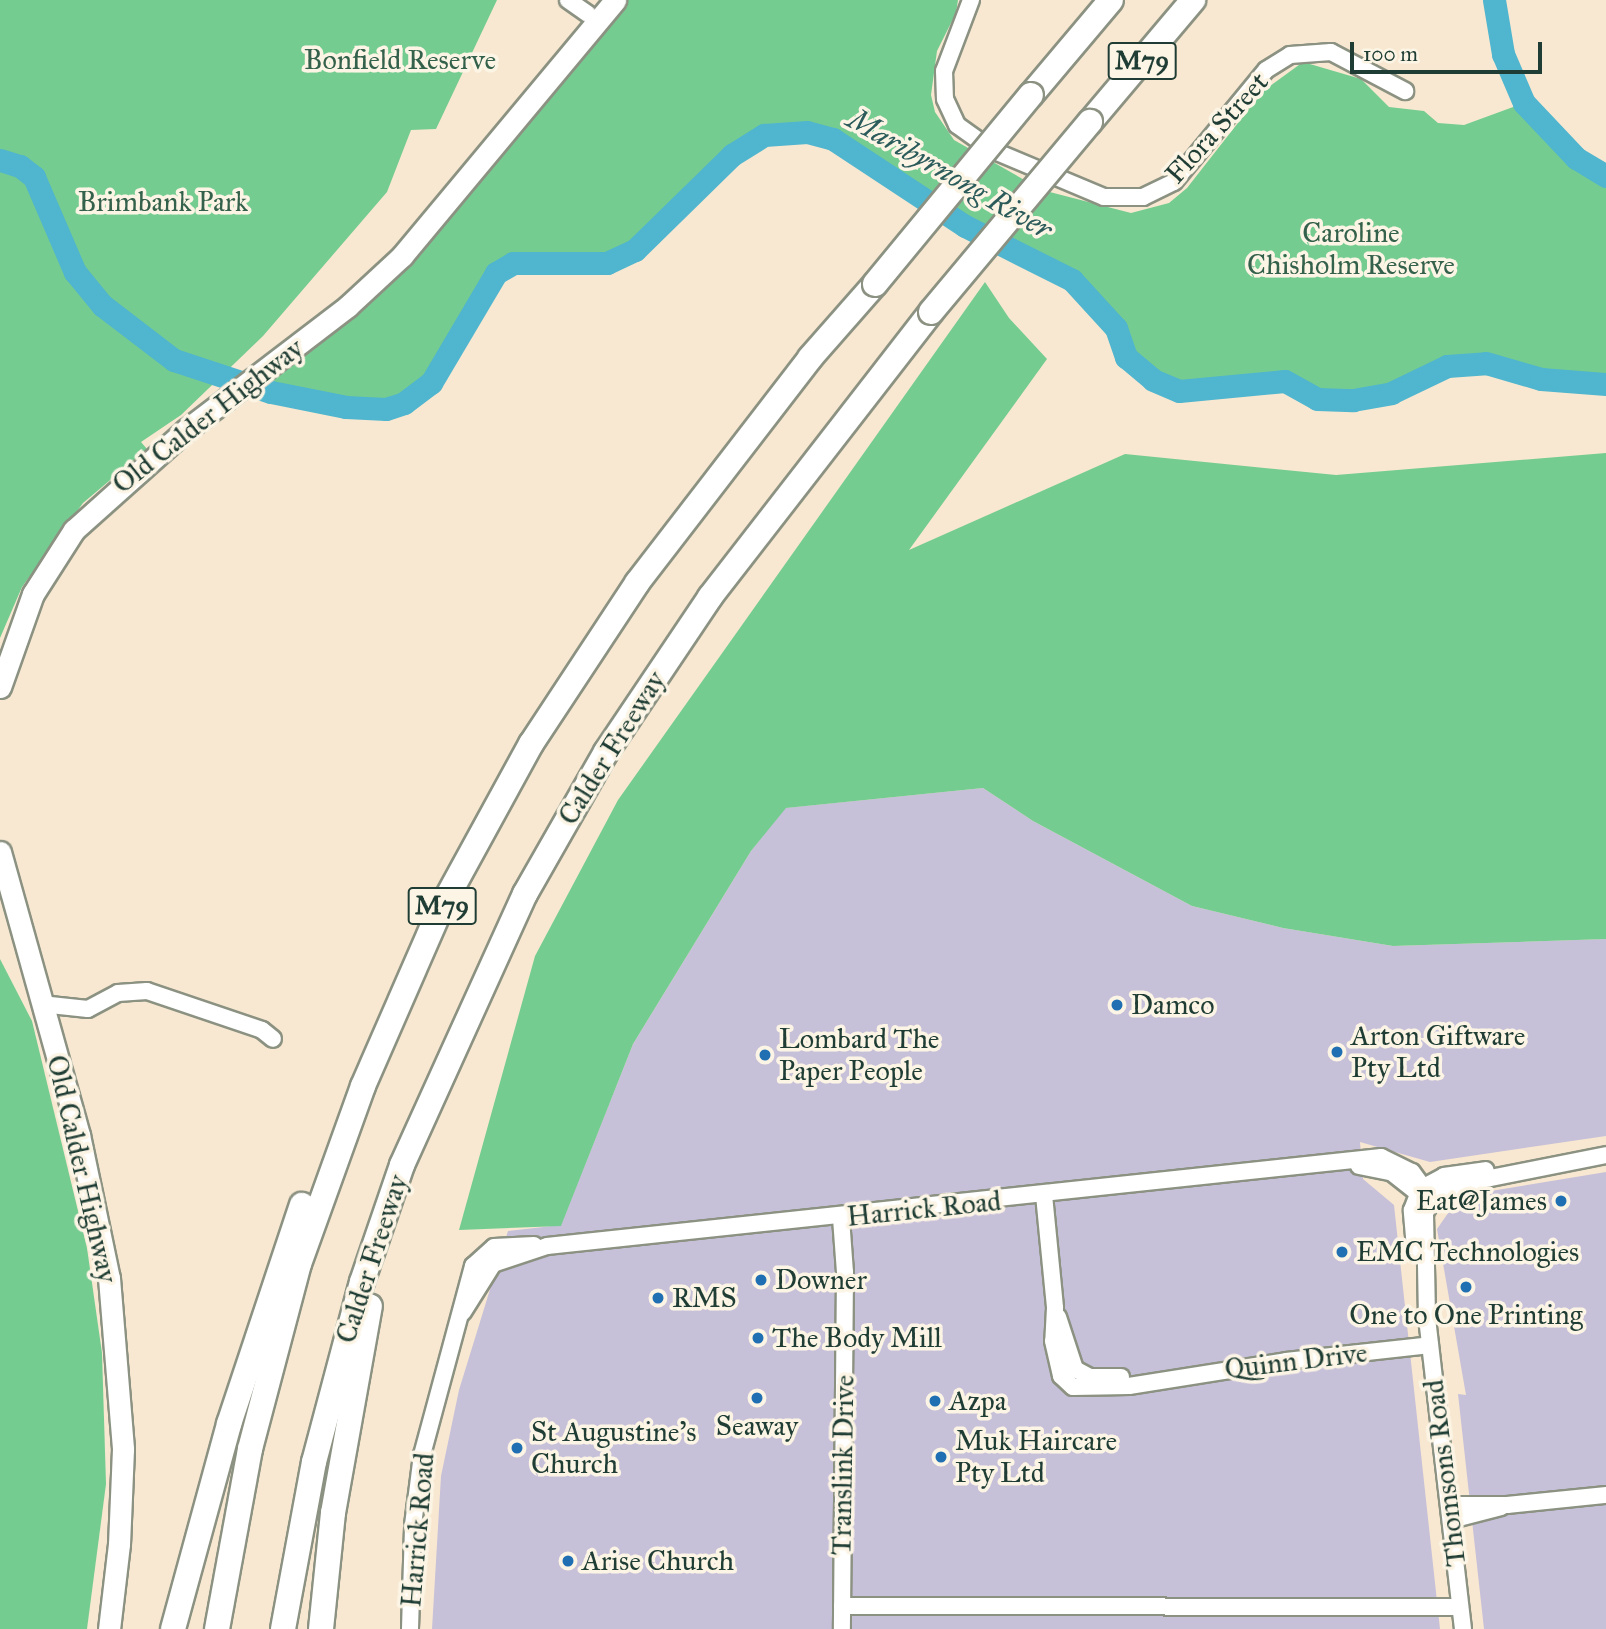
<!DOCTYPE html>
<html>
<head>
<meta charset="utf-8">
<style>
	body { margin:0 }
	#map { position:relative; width:1606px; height:1629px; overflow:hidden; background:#f8e8d1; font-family:"IM FELL Great Primer",serif }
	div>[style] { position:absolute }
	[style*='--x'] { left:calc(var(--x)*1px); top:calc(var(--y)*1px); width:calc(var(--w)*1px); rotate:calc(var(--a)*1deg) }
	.industrial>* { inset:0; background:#c7c0d9 }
	.green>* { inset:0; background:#75cc91 }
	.river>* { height:23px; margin:-11.5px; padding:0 11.5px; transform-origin:11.5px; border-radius:11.5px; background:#50b5ce }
	.roads { filter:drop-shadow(2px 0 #8c9282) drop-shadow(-2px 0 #8c9282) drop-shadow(0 2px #8c9282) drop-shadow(0 -2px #8c9282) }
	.minor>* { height:16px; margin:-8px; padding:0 8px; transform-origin:8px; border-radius:8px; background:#fff }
	.major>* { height:21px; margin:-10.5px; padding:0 10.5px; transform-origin:10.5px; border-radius:10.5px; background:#fff }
	.highway>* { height:24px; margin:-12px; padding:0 12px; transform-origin:12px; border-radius:12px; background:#fff }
	.bridges { filter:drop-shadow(2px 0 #8c9282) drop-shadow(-2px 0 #8c9282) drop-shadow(0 2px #8c9282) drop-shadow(0 -2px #8c9282) }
	.highway-bridge>* { height:24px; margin:-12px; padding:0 12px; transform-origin:12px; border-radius:12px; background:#fff }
	.dots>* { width:19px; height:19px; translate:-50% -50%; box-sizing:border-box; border:4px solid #fcf5e5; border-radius:50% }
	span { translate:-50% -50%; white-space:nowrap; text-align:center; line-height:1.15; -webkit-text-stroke:7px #fcf5e5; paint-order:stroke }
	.shield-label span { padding:2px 5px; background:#fcf5e5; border:2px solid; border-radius:5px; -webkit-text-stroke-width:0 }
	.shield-label { font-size:26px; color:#1f3d34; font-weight:700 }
	.park-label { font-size:28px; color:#34614b }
	.street-label { font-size:28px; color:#1f3d34 }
	.poi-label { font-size:28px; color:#1f3d34 }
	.left { translate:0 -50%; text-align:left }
	.right { translate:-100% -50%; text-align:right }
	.water-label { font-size:30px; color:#2b5b5a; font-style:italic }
	.scale { position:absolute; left:1350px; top:42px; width:192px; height:32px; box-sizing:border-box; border:4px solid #1f3d34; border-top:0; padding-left:9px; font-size:21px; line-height:24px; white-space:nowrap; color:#1f3d34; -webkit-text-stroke:5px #fcf5e5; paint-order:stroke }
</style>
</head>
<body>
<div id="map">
	<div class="industrial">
		<i style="clip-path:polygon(983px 788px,1033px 821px,1192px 906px,1283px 928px,1393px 946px,1606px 939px,1606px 1136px,1430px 1162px,1360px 1142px,1363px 1179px,1394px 1205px,1440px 1629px,432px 1629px,441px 1476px,459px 1390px,508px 1231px,561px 1225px,633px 1044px,751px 851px,785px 808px)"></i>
		<i style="clip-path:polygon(1606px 1172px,1606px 1629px,1484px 1629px,1458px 1394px,1466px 1395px,1437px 1229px,1460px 1196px)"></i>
	</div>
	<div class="green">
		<i style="clip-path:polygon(0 0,497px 0,436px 129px,411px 130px,387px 192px,263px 336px,181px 415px,141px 442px,147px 449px,83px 503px,22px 587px,0 638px)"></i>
		<i style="clip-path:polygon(625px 0,958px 0,956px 13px,937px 51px,931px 95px,935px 112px,954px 140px,1042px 190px,1131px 213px,1169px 203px,1187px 188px,1263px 91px,1303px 62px,1361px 79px,1389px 107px,1424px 111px,1438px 123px,1464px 125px,1524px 103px,1576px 158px,1606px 176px,1606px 384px,1541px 379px,1486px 363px,1447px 366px,1391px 393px,1353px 400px,1317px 399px,1285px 381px,1179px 391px,1153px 380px,1126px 357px,1116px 328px,1072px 280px,965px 226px,833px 139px,807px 132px,764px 135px,732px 155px,635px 250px,607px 263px,513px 263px,496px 273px,431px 383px,404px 403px,386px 409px,346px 407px,258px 388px,531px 111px,547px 101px)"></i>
		<i style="clip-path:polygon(985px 282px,1009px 318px,1047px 359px,909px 550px,1125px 454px,1336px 475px,1606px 453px,1606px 939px,1393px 946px,1283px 928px,1192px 906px,1033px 821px,983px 788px,786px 808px,751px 851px,633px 1044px,561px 1226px,459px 1230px,535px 956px,618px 800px)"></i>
		<i style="clip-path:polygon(0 959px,32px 1021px,87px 1248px,102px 1353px,106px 1484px,87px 1629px,0 1629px)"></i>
	</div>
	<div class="river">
		<i style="--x:1494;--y:0;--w:55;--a:80.5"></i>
		<i style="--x:1503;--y:54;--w:53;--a:66.8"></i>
		<i style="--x:1524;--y:103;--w:76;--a:46.6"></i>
		<i style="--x:1576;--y:158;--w:35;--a:31"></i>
		<i style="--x:0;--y:160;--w:21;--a:17"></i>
		<i style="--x:20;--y:166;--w:18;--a:38"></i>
		<i style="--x:34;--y:177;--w:103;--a:66.7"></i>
		<i style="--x:75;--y:272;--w:43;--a:50.7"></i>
		<i style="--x:102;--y:305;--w:91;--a:37.4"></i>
		<i style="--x:174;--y:360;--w:102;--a:18.3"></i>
		<i style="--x:271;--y:392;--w:76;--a:11.3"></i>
		<i style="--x:346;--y:407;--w:40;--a:2.9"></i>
		<i style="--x:386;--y:409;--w:19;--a:-18"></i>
		<i style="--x:404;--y:403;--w:34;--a:-37"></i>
		<i style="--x:431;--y:383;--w:128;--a:-59.4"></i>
		<i style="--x:496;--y:273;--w:20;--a:-30"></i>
		<i style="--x:513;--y:263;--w:94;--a:0"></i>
		<i style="--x:607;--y:263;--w:31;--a:-25"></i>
		<i style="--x:635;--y:250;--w:136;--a:-44.4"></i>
		<i style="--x:732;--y:155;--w:38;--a:-32"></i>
		<i style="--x:764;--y:135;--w:43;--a:-4"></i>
		<i style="--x:807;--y:132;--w:27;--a:15"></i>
		<i style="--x:833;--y:139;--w:158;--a:33.4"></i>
		<i style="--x:965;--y:226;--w:120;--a:26.8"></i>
		<i style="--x:1072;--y:280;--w:65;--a:47.5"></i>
		<i style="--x:1116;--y:328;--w:31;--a:71"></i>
		<i style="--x:1126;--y:357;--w:35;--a:40"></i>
		<i style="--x:1153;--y:380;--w:28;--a:23"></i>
		<i style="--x:1179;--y:391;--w:106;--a:-5.4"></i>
		<i style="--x:1285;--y:381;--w:37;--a:29"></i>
		<i style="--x:1317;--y:399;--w:36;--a:2"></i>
		<i style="--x:1353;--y:400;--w:39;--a:-10"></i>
		<i style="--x:1391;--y:393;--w:62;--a:-25.7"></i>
		<i style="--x:1447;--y:366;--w:39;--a:-4"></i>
		<i style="--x:1486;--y:363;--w:57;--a:16.2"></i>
		<i style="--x:1541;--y:379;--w:65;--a:4.4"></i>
	</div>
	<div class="roads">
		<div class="minor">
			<i style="--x:568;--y:0;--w:24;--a:35"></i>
			<i style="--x:971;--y:0;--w:76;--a:110.8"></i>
			<i style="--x:944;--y:71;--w:28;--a:88"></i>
			<i style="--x:945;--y:99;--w:29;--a:65"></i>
			<i style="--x:957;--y:125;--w:43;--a:35.5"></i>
			<i style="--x:992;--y:150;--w:121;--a:22.8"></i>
			<i style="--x:1104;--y:197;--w:39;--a:0"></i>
			<i style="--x:1143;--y:197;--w:34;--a:-26"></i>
			<i style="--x:1174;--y:182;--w:145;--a:-50.6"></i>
			<i style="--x:1266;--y:70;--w:28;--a:-32"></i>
			<i style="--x:1290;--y:55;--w:41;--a:-4.2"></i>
			<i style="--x:1331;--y:52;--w:84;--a:27.8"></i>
			<i style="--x:41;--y:1004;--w:47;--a:6.1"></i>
			<i style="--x:88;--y:1009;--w:34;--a:-28"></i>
			<i style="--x:118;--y:993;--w:29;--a:-4"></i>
			<i style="--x:147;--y:991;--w:121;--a:18.7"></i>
			<i style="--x:262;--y:1030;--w:14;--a:39"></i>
			<i style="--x:1359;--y:1166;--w:33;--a:11"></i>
			<i style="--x:1391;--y:1172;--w:42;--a:38.2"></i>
			<i style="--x:1044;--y:1195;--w:114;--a:84.4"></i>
			<i style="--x:1055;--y:1308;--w:33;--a:93"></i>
			<i style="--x:1053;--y:1341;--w:36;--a:77"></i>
			<i style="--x:1061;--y:1376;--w:16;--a:43"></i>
			<i style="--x:1073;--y:1387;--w:56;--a:-1"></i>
			<i style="--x:1129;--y:1386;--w:159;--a:-9"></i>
			<i style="--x:1286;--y:1361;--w:145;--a:-6.3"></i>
			<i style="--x:841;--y:1218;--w:54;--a:85.8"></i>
			<i style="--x:845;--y:1272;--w:357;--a:90.5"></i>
			<i style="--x:1415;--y:1248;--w:38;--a:-95"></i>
			<i style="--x:1412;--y:1210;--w:22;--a:-69"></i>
			<i style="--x:1420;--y:1189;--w:27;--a:-28"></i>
			<i style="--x:1444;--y:1176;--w:42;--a:-8.1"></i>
			<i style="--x:463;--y:1312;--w:57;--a:-58"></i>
			<i style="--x:493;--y:1264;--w:57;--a:-18.4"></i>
			<i style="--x:547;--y:1246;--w:839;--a:-6.09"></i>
			<i style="--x:1381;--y:1157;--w:34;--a:26"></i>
			<i style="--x:1412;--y:1172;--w:34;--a:54"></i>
			<i style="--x:1058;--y:1317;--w:55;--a:71.9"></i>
			<i style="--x:1075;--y:1369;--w:17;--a:28"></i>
			<i style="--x:1090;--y:1377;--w:31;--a:0"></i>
			<i style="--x:1449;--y:1505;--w:58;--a:0"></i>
			<i style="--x:1507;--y:1505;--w:100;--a:-5.8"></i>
			<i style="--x:1451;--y:1520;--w:52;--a:-14.6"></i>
			<i style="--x:842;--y:1606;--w:618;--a:0.09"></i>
			<i style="--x:410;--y:1629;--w:104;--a:-88.3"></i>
			<i style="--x:413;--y:1525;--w:71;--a:-82.7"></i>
			<i style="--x:422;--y:1455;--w:196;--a:-74.9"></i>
			<i style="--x:473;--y:1266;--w:28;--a:-42"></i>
			<i style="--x:494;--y:1247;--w:40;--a:-2.9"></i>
			<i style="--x:1463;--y:1629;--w:313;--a:-96.6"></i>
			<i style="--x:1427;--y:1318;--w:105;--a:-91.1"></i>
			<i style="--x:1425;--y:1213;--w:20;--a:-60"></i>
			<i style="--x:1435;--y:1196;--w:28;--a:-26"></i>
			<i style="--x:1460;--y:1184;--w:149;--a:-11.2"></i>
		</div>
		<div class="major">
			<i style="--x:0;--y:687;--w:99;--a:-70.5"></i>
			<i style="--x:33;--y:594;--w:76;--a:-57.4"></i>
			<i style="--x:74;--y:530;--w:150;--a:-41.8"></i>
			<i style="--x:186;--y:430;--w:204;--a:-37.4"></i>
			<i style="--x:348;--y:306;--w:74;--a:-42.8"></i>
			<i style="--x:402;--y:256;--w:333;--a:-50.2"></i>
			<i style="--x:0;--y:852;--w:294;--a:74.4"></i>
			<i style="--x:79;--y:1135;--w:146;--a:78.2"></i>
			<i style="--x:109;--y:1278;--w:172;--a:85.3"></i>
			<i style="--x:123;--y:1449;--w:95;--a:92.4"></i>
			<i style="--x:119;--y:1544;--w:86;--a:96.7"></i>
		</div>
		<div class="highway">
			<i style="--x:1031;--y:95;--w:124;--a:-49.9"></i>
			<i style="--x:1090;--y:122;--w:160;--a:-49.8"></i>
			<i style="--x:173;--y:1629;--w:213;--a:-74.7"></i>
			<i style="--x:229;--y:1424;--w:231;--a:-71.6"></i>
			<i style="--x:217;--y:1629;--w:183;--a:-79.6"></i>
			<i style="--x:250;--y:1449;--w:191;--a:-75.2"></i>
			<i style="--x:299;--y:1264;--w:189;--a:-70.2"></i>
			<i style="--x:363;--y:1086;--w:190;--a:-66.4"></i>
			<i style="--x:439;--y:912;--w:192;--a:-61.3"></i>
			<i style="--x:531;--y:744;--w:193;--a:-56.6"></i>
			<i style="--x:637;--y:583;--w:284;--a:-52.4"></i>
			<i style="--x:810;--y:358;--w:98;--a:-48.7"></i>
			<i style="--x:283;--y:1629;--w:170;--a:-79.5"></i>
			<i style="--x:314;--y:1462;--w:186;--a:-75.1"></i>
			<i style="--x:362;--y:1282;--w:124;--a:-71.1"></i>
			<i style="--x:402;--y:1165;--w:298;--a:-65.6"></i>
			<i style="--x:525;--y:894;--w:163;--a:-60.3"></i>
			<i style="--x:606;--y:752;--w:187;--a:-56.1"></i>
			<i style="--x:710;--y:597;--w:361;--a:-52.2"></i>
			<i style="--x:321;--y:1629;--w:117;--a:-84.1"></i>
			<i style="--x:333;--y:1513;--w:210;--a:-79.9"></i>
		</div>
	</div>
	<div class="bridges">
		<div class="highway-bridge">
			<i style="--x:875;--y:284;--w:245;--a:-50.5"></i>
			<i style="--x:931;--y:312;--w:248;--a:-50.1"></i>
		</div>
	</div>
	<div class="dots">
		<i style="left:1117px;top:1005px;background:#1f6fb2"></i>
		<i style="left:1337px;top:1052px;background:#1f6fb2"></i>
		<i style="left:765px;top:1055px;background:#1f6fb2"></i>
		<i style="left:1561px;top:1201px;background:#1f6fb2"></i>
		<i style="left:1342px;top:1252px;background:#1f6fb2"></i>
		<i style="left:761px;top:1280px;background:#1f6fb2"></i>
		<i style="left:1466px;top:1287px;background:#1f6fb2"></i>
		<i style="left:658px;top:1298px;background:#1f6fb2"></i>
		<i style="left:758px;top:1338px;background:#1f6fb2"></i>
		<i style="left:757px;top:1398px;background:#1f6fb2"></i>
		<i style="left:935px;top:1401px;background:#1f6fb2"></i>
		<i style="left:517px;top:1448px;background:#1f6fb2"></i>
		<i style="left:941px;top:1457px;background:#1f6fb2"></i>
		<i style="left:568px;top:1561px;background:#1f6fb2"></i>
	</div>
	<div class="shield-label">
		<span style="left:1142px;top:61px">M79</span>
		<span style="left:442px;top:906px">M79</span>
	</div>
	<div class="park-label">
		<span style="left:400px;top:60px">Bonfield Reserve</span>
		<span style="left:163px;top:202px">Brimbank Park</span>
		<span style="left:1351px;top:249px">Caroline<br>Chisholm Reserve</span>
	</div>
	<div class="street-label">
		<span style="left:1217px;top:128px;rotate:-48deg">Flora Street</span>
		<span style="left:208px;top:416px;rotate:-38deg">Old Calder Highway</span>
		<span style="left:612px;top:748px;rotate:-58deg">Calder Freeway</span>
		<span style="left:82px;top:1169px;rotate:77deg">Old Calder Highway</span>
		<span style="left:924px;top:1209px;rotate:-6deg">Harrick Road</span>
		<span style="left:372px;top:1259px;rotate:-72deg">Calder Freeway</span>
		<span style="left:1296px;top:1361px;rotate:-7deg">Quinn Drive</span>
		<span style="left:843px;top:1465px;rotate:-89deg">Translink Drive</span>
		<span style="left:1445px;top:1473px;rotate:-97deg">Thomsons Road</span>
		<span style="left:418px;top:1530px;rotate:-85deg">Harrick Road</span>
	</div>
	<div class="poi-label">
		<span class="left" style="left:1131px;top:1005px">Damco</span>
		<span class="left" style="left:1351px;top:1052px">Arton Giftware<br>Pty Ltd</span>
		<span class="left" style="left:779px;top:1055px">Lombard The<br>Paper People</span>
		<span class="right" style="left:1547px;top:1201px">Eat@James</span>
		<span class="left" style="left:1356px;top:1252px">EMC Technologies</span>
		<span class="left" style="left:775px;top:1280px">Downer</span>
		<span class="left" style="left:672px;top:1298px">RMS</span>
		<span style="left:1466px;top:1315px">One to One Printing</span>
		<span class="left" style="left:772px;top:1338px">The Body Mill</span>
		<span class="left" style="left:949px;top:1401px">Azpa</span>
		<span style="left:757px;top:1426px">Seaway</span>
		<span class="left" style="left:531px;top:1448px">St Augustine's<br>Church</span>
		<span class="left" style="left:955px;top:1457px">Muk Haircare<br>Pty Ltd</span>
		<span class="left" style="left:582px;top:1561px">Arise Church</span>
	</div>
	<div class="water-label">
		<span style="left:950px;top:174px;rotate:30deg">Maribyrnong River</span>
	</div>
	<div class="scale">100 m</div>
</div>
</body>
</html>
